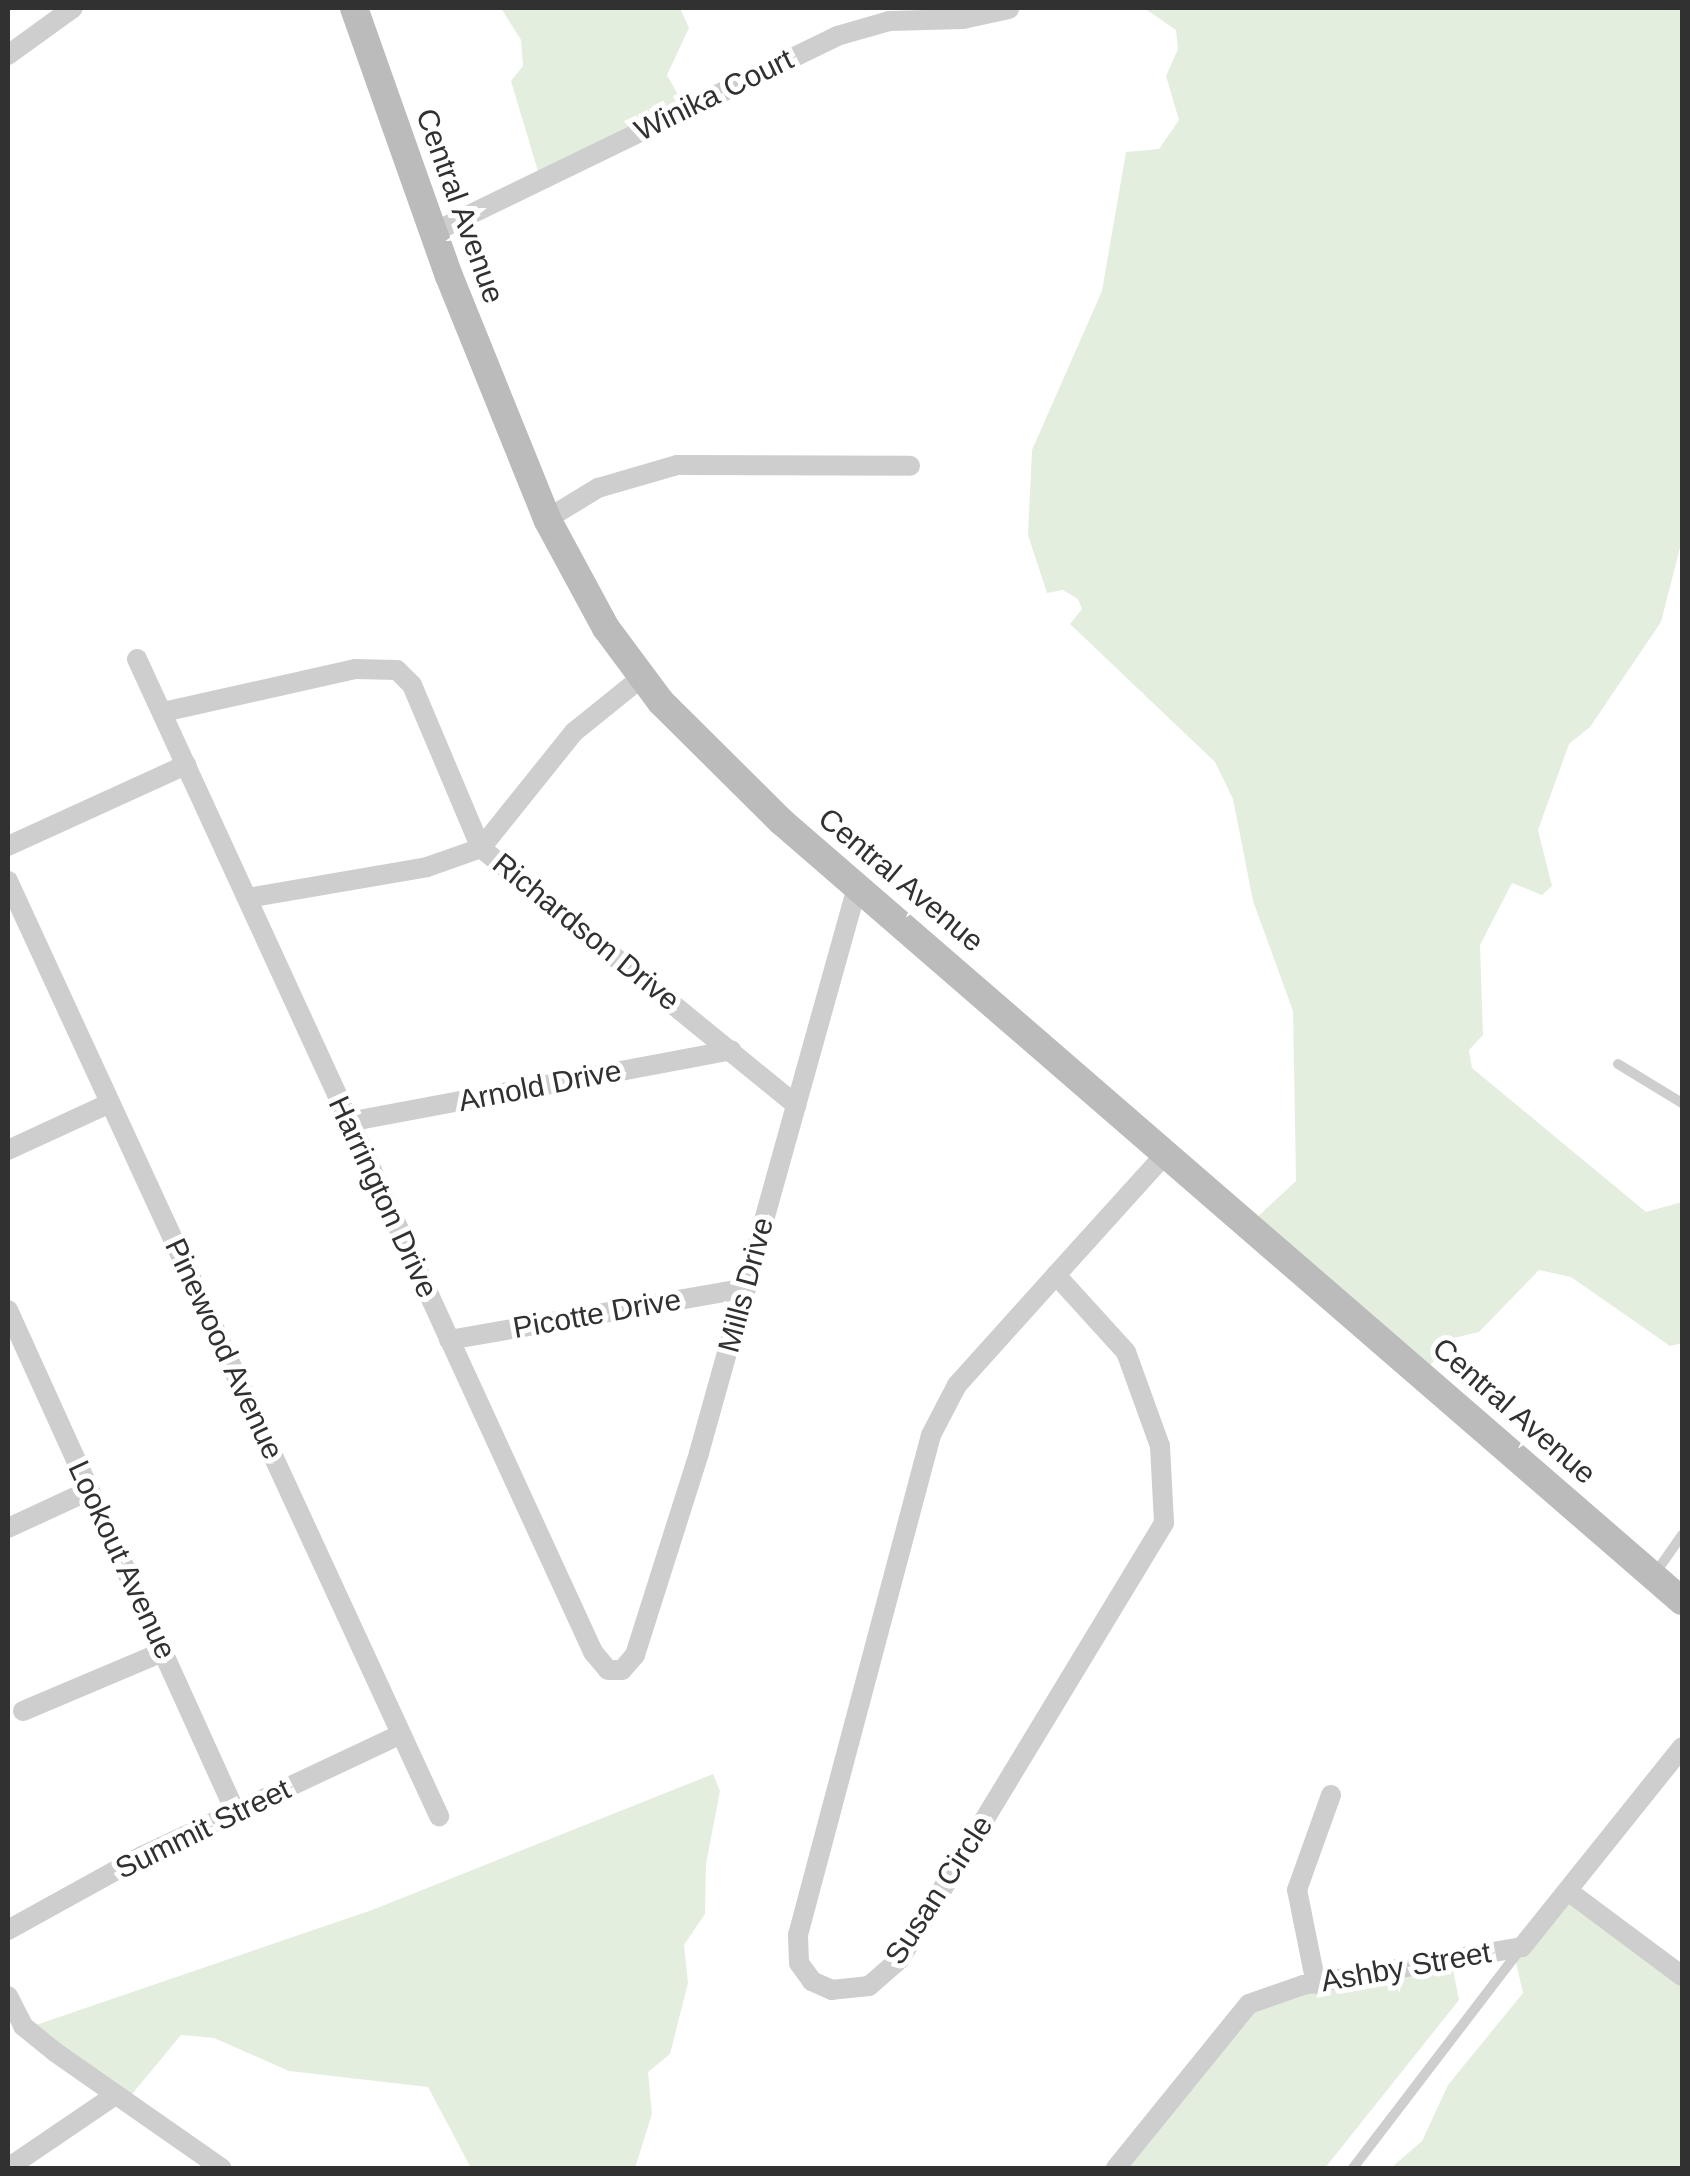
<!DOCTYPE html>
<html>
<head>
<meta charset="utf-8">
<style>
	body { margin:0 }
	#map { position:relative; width:1690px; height:2176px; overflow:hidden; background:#fff; font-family:Helvetica,sans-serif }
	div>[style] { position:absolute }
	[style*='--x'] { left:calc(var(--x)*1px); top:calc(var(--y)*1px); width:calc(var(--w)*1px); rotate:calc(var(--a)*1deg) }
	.green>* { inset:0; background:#e4eedf }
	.service>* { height:10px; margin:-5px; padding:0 5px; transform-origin:5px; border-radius:5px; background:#cecece }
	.minor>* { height:20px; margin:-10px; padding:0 10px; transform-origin:10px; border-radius:10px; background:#cecece }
	.secondary>* { height:28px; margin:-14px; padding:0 14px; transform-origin:14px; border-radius:14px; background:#bbb }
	span { translate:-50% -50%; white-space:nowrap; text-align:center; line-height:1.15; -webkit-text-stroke:10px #fff; paint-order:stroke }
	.street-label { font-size:30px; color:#313131 }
	.frame { position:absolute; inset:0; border:10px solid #313131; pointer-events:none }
</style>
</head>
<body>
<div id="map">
	<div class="green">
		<i style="clip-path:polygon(501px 8px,680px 8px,689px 28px,667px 75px,686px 109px,540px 178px,511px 81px,523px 66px,521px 40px)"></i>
		<i style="clip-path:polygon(1144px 8px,1682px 8px,1682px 540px,1661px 622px,1590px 727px,1569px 744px,1538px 830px,1552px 886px,1542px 895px,1512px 883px,1480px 945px,1483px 1035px,1469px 1050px,1472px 1068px,1646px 1212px,1682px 1202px,1682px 1343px,1670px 1346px,1571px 1277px,1539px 1270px,1479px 1332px,1454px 1338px,1425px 1371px,1252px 1222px,1296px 1181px,1293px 1011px,1253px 901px,1233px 799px,1215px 762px,1070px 624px,1082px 609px,1078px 599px,1063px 590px,1047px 593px,1028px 535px,1032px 450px,1102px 291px,1126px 152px,1159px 149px,1179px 120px,1166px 76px,1178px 49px,1176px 30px)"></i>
		<i style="clip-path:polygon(713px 1774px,720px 1791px,706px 1864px,705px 1914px,684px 1945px,688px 1983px,670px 2054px,648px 2072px,652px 2114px,635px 2168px,471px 2168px,428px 2087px,289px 2071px,214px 2038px,181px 2035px,128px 2099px,30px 2027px,372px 1910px)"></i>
		<i style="clip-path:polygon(1567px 1894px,1682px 1974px,1682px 2168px,1391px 2168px,1422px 2141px,1448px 2085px,1523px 1993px,1513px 1949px)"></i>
		<i style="clip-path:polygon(1451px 1959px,1459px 2000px,1325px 2168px,1118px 2168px,1241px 2012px,1308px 1984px)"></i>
	</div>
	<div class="service">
		<i style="--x:1618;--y:1064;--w:75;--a:31.4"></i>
		<i style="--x:1654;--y:1575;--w:49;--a:-55"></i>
		<i style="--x:1353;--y:2168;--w:277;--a:-52.6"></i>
	</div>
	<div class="minor">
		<i style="--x:8;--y:55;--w:80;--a:-35.9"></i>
		<i style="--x:434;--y:232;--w:448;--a:-25.9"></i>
		<i style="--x:837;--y:36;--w:54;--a:-16.1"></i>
		<i style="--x:889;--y:21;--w:74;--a:-1.5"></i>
		<i style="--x:963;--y:19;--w:47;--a:-12.3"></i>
		<i style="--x:547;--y:519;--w:60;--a:-31.3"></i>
		<i style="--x:598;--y:488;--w:82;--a:-16.2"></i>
		<i style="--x:677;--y:465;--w:233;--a:0.2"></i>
		<i style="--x:137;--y:659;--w:1093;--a:65.33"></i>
		<i style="--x:593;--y:1652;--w:23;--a:50"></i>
		<i style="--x:608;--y:1670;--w:14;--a:0"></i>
		<i style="--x:622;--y:1670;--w:20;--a:-49"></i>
		<i style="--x:635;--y:1655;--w:212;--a:-72.4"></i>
		<i style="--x:699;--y:1453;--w:588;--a:-74.4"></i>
		<i style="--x:163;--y:712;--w:197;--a:-12.6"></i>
		<i style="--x:355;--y:669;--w:42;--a:1.4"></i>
		<i style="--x:397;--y:670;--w:21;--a:45"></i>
		<i style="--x:412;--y:685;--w:177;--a:67.1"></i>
		<i style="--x:481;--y:848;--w:407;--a:39.2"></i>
		<i style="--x:8;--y:846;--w:196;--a:-24.5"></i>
		<i style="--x:8;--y:881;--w:1030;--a:65.25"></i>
		<i style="--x:248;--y:898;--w:182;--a:-9.8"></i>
		<i style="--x:427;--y:867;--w:57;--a:-19.4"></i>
		<i style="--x:481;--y:848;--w:149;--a:-51.3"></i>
		<i style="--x:574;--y:732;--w:86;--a:-38.9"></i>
		<i style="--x:348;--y:1122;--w:390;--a:-10.6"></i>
		<i style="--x:8;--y:1150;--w:112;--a:-24.7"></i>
		<i style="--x:1056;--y:1275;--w:104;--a:47.7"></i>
		<i style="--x:1126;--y:1352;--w:100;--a:70.1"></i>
		<i style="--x:1160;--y:1446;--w:77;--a:87"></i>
		<i style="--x:1164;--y:1523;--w:510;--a:121.2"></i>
		<i style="--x:900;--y:1959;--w:41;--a:138.9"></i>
		<i style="--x:869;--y:1986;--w:37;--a:174"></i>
		<i style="--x:832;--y:1990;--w:22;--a:-156"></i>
		<i style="--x:812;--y:1981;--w:22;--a:-126"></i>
		<i style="--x:799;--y:1963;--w:28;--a:-92"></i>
		<i style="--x:798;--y:1935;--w:517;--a:-75.1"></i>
		<i style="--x:931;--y:1435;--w:56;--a:-62.5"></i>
		<i style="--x:957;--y:1385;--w:148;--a:-48"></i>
		<i style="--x:1056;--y:1275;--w:166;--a:-47.9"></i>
		<i style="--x:8;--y:1310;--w:550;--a:65.63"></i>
		<i style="--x:449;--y:1340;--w:302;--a:-9.9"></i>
		<i style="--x:8;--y:1528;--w:88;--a:-24.8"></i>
		<i style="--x:23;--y:1711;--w:154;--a:-22.9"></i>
		<i style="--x:1568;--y:1891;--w:142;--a:36.7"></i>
		<i style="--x:8;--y:1930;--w:153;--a:-28.9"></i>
		<i style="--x:142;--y:1856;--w:286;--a:-25.2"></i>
		<i style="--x:1316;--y:1984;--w:96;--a:-101.4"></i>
		<i style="--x:1297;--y:1890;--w:101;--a:-70.3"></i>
		<i style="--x:8;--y:1996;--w:34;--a:63"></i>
		<i style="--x:23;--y:2026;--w:41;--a:39.1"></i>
		<i style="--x:55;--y:2052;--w:203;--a:34.9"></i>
		<i style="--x:8;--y:2168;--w:128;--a:-34.2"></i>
		<i style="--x:1116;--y:2168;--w:211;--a:-51"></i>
		<i style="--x:1249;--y:2004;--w:57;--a:-19.4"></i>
		<i style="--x:1303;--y:1985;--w:222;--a:-9.8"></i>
		<i style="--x:1522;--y:1947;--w:256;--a:-51.3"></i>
	</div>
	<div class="secondary">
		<i style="--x:354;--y:8;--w:284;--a:70.5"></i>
		<i style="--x:449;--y:276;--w:262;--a:68"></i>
		<i style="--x:547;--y:519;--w:124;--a:61.6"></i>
		<i style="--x:606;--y:628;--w:92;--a:53.4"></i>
		<i style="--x:661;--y:702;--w:170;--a:44.8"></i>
		<i style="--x:782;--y:822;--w:1190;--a:40.88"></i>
	</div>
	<div class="street-label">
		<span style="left:714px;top:95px;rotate:-26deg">Winika Court</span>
		<span style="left:460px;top:206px;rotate:70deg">Central Avenue</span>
		<span style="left:901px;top:880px;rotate:40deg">Central Avenue</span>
		<span style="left:586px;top:932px;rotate:39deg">Richardson Drive</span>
		<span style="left:540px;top:1086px;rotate:-11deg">Arnold Drive</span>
		<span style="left:383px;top:1197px;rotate:65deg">Harrington Drive</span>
		<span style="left:746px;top:1285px;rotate:-75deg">Mills Drive</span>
		<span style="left:597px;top:1314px;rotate:-10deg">Picotte Drive</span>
		<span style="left:224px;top:1349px;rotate:65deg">Pinewood Avenue</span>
		<span style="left:1514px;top:1411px;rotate:41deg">Central Avenue</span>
		<span style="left:122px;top:1560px;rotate:65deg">Lookout Avenue</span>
		<span style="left:203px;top:1829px;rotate:-26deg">Summit Street</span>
		<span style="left:939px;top:1890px;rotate:-57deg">Susan Circle</span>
		<span style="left:1406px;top:1967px;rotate:-10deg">Ashby Street</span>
	</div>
	<div class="frame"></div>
</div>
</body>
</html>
